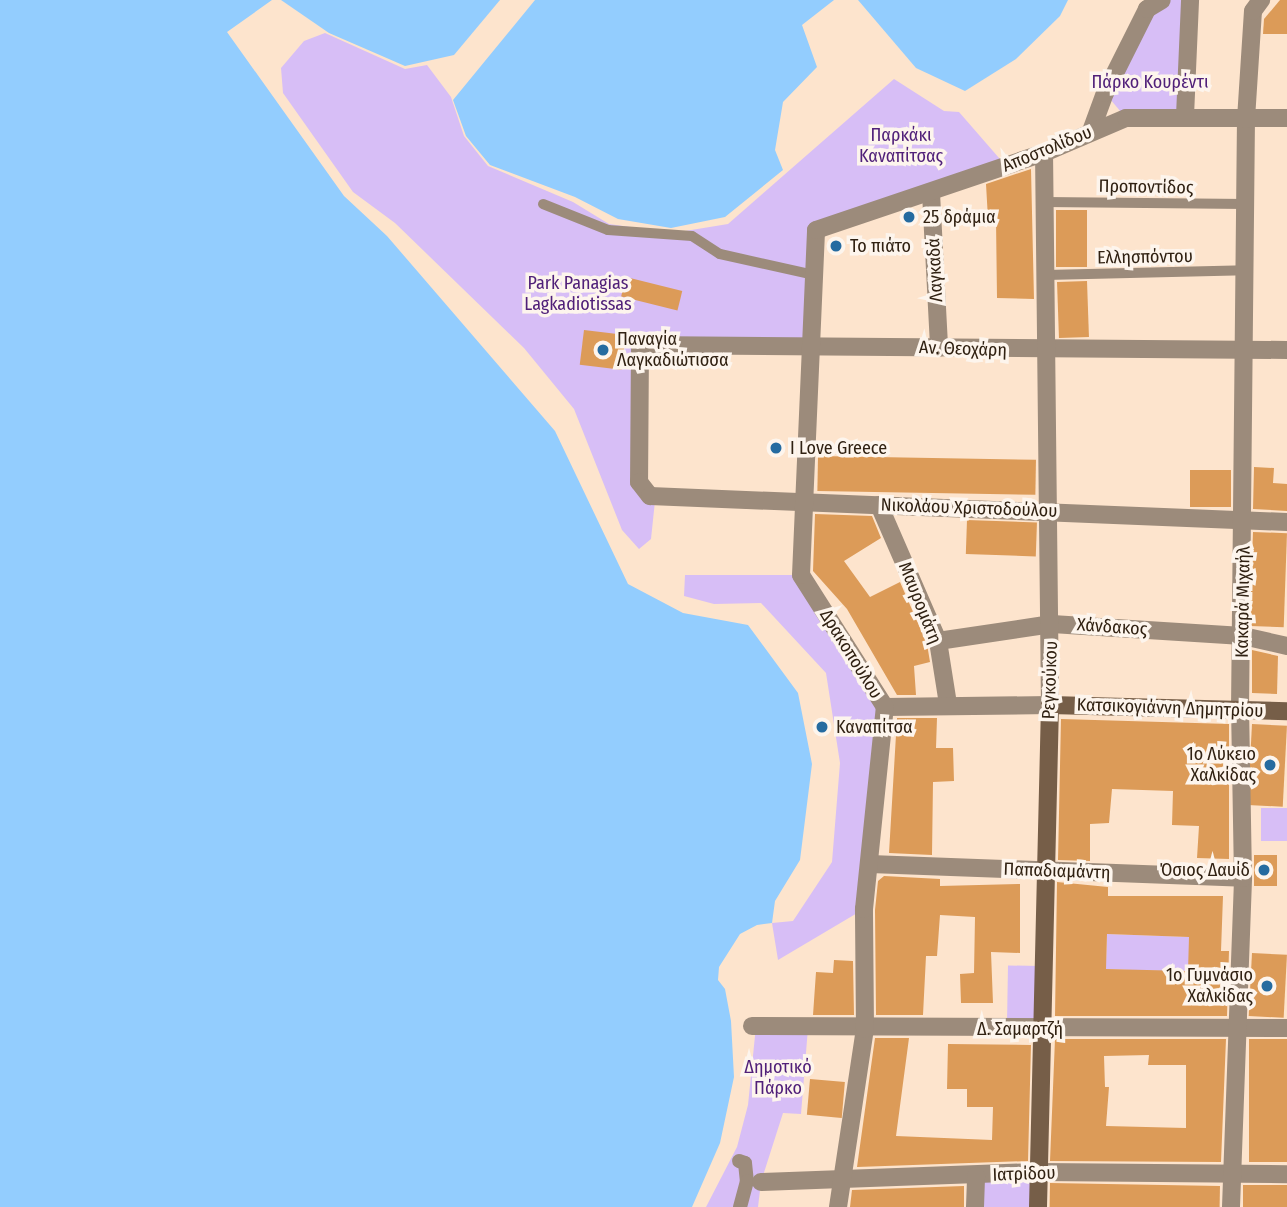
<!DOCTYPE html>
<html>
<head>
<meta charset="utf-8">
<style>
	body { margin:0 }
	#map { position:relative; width:1287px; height:1207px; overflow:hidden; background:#fde4cd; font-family:"Fira Sans Condensed",sans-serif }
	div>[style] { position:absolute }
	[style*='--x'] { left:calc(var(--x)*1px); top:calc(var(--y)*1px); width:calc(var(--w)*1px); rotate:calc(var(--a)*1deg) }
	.green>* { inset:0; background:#d7bef6; transform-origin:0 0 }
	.water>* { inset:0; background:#93cdfe }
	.building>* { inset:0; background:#dc9b58; transform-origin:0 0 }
	.service>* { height:10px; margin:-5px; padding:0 5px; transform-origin:5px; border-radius:5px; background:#9c8b7b }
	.pedestrian>* { height:14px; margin:-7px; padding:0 7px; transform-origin:7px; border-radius:7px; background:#9c8b7b }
	.minor>* { height:18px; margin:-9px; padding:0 9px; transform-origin:9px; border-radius:9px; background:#9c8b7b }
	.tertiary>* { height:18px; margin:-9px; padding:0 9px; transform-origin:9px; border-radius:9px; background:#9c8b7b }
	.secondary>* { height:18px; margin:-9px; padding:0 9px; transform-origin:9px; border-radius:9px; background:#765e48 }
	.dots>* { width:19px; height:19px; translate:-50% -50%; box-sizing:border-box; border:4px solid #fdf5ed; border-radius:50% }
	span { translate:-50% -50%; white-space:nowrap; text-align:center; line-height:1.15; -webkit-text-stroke:7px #fdf5ed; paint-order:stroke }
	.park-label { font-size:18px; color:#502079 }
	.street-label { font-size:18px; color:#302112 }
	.poi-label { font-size:18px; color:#302112 }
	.left { translate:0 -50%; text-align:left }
	.right { translate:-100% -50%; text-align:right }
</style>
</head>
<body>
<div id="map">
	<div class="green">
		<i style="clip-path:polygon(1162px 0,1190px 0,1185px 116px,1126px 118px,1105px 93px)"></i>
		<i style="clip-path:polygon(325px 33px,405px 69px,427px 65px,451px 97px,464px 136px,488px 166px,573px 202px,609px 224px,673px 233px,728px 224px,894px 79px,944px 111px,959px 112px,1006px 166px,816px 230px,812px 346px,640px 345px,639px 482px,655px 501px,651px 539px,639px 549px,622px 530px,574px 409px,524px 348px,395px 223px,353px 192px,283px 93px,281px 68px,304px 41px)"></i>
		<i style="clip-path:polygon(685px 575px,801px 575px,885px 707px,864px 909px,778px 960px,772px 923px,793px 921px,832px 862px,840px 763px,826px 673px,761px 603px,714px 604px,684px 596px)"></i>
		<i style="left:1261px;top:808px;width:26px;height:33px"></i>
		<i style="left:1107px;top:934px;width:83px;height:35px;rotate:2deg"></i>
		<i style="left:1039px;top:966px;width:61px;height:31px;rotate:91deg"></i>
		<i style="clip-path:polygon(756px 1026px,808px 1028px,801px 1114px,783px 1113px,761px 1182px,758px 1207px,706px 1207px,737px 1147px,748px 1105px)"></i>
		<i style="clip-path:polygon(1040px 1172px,1038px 1207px,975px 1207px,976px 1176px)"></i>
	</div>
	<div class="water">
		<i style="clip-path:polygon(0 0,272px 0,227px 32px,344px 196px,387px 236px,555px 431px,628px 584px,683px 613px,748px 625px,798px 693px,812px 764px,800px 860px,775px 901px,772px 923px,757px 925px,740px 934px,719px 967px,718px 980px,725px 989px,731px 1021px,734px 1077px,720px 1143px,692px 1207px,0 1207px)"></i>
		<i style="clip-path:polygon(281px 0,500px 0,454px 55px,405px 66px,329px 33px)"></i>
		<i style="clip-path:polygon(535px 0,834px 0,802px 25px,817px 67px,783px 102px,775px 150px,783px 170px,725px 217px,671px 228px,618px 219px,575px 197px,490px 165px,466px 136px,453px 100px)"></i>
		<i style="clip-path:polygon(858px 0,1068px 0,1060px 16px,1016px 59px,965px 91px,916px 68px)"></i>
	</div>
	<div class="building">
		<i style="clip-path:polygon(1280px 0,1287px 0,1287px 34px,1263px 34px,1264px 19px)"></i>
		<i style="clip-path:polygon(1031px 169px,1034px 299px,997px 298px,996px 220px,988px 219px,986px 184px)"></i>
		<i style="left:1056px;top:210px;width:31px;height:57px"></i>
		<i style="left:626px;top:277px;width:58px;height:20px;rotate:14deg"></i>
		<i style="left:1087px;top:281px;width:56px;height:30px;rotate:88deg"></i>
		<i style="left:584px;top:330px;width:42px;height:35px;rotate:7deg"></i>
		<i style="left:818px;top:456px;width:218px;height:35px;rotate:1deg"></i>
		<i style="clip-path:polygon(1254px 467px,1274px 468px,1273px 483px,1287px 484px,1287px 511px,1253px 509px)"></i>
		<i style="left:1190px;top:470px;width:41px;height:37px"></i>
		<i style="clip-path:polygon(815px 514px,872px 516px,881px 538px,844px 561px,870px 597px,900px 582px,927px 644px,930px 662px,914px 666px,916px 695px,897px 695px,847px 609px,813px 571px)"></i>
		<i style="left:967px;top:520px;width:70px;height:34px;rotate:2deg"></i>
		<i style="left:1253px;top:532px;width:34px;height:94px;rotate:2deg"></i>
		<i style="clip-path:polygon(1252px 650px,1278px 656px,1277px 694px,1252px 693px)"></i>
		<i style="clip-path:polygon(897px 718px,937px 718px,936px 748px,953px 748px,954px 781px,933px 782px,932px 855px,889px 853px)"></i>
		<i style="clip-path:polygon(1061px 719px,1229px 724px,1229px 859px,1197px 858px,1199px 826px,1172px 825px,1173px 791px,1112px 789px,1109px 823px,1090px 824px,1090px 861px,1058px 860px)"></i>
		<i style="left:1252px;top:724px;width:35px;height:81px;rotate:3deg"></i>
		<i style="left:1254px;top:855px;width:23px;height:31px"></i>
		<i style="clip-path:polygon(884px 876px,940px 879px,940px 886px,1020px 884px,1020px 953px,991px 952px,993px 1003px,961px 1003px,960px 974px,974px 973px,975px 917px,940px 915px,937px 956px,926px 956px,923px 1015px,876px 1015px,875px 910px,878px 881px)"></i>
		<i style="clip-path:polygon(evenodd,1057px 882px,1108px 887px,1108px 896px,1223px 896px,1221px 951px,1229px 951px,1227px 1016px,1055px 1016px,1057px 882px,1107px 934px,1189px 937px,1188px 971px,1106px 969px,1107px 934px)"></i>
		<i style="left:1252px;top:953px;width:35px;height:63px;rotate:3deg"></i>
		<i style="clip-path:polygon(834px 960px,853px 961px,854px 1015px,813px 1015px,816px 972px,833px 973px)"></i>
		<i style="clip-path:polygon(875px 1038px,909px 1038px,896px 1136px,992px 1140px,993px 1107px,967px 1107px,967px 1089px,947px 1089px,948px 1044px,1031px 1045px,1028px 1161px,857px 1167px)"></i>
		<i style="clip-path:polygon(evenodd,1055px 1039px,1226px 1039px,1221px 1162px,1050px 1161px,1055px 1039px,1149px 1055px,1148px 1065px,1186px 1065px,1186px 1128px,1106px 1126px,1109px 1087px,1105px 1087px,1104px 1056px,1149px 1055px)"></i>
		<i style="left:1249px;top:1039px;width:38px;height:123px"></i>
		<i style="left:810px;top:1079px;width:35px;height:36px;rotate:5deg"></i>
		<i style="left:1050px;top:1183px;width:170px;height:24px;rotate:1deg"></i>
		<i style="left:1243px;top:1185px;width:44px;height:22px"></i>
		<i style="clip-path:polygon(964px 1186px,964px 1207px,850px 1207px,852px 1190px)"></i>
	</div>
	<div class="service">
		<i style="--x:1045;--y:202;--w:201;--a:0.6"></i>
		<i style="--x:543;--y:204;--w:70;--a:21.8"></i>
		<i style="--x:608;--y:230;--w:84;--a:4.1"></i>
		<i style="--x:692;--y:236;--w:33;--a:33"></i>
		<i style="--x:720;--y:254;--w:96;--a:12.6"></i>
		<i style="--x:1046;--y:275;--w:199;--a:-1.4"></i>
	</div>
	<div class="pedestrian">
		<i style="--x:739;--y:1161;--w:6;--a:18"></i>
		<i style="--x:745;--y:1163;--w:18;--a:84"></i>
		<i style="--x:747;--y:1181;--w:27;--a:105"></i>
	</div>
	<div class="minor">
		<i style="--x:1185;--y:116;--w:116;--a:-87.5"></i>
		<i style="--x:1091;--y:131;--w:40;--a:-69.8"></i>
		<i style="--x:1105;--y:93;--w:94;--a:-63.4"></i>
		<i style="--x:1147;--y:9;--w:17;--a:-31"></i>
		<i style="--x:931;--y:193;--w:155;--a:87"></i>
		<i style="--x:1287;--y:350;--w:647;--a:-179.56"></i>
		<i style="--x:640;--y:345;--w:137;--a:90.4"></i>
		<i style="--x:639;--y:482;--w:18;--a:52"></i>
		<i style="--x:650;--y:496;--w:638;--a:2.34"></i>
		<i style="--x:879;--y:505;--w:148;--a:66.5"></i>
		<i style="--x:938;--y:641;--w:64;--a:81"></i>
		<i style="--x:938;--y:641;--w:115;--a:-8.5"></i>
		<i style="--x:1052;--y:624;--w:191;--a:3.6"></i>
		<i style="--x:1243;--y:636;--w:45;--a:12.8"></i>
		<i style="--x:885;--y:707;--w:165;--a:-0.7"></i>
		<i style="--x:1050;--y:705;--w:552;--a:-90.62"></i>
		<i style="--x:1240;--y:710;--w:591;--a:-89.42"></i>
		<i style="--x:1246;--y:119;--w:108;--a:-86.3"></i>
		<i style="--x:1253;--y:11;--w:14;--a:-54"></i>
		<i style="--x:870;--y:864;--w:373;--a:2.1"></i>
		<i style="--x:752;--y:1026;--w:535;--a:0.21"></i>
		<i style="--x:761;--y:1182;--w:279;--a:-2.1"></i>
		<i style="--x:1040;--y:1172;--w:247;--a:0.5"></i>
		<i style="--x:838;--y:1207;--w:180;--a:-81.4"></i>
		<i style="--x:865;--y:1029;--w:120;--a:-90.5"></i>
		<i style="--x:864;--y:909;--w:203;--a:-84.1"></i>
		<i style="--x:885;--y:707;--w:156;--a:-122.5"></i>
		<i style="--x:801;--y:575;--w:345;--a:-87.5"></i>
		<i style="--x:816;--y:230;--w:241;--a:-18.7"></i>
		<i style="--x:1044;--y:153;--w:89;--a:-23.1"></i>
		<i style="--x:1126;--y:118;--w:161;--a:0"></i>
		<i style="--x:975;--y:1207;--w:31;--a:-88"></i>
	</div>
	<div class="tertiary">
		<i style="--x:1231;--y:1207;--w:329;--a:-87.9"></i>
		<i style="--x:1243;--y:878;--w:168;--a:-91"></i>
	</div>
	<div class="secondary">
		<i style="--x:1038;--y:1207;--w:502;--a:-88.63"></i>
		<i style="--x:1050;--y:705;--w:237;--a:1.5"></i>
	</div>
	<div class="dots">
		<i style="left:909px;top:217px;background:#256ba0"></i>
		<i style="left:836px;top:246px;background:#256ba0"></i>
		<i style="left:603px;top:350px;background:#256ba0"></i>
		<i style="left:776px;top:448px;background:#256ba0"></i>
		<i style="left:822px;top:727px;background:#256ba0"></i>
		<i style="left:1270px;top:765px;background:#256ba0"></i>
		<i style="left:1264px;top:870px;background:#256ba0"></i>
		<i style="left:1267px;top:986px;background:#256ba0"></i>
	</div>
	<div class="park-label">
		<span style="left:1150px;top:82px">Πάρκο Κουρέντι</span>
		<span style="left:901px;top:146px">Παρκάκι<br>Καναπίτσας</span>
		<span style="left:578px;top:294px">Park Panagias<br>Lagkadiotissas</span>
		<span style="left:778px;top:1078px">Δημοτικό<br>Πάρκο</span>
	</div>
	<div class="street-label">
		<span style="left:1047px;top:149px;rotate:-22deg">Αποστολίδου</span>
		<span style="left:1146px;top:187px;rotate:1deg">Προποντίδος</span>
		<span style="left:1145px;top:257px;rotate:-1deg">Ελλησπόντου</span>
		<span style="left:935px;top:270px;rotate:-93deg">Λαγκαδά</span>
		<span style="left:963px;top:349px;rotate:2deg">Αν. Θεοχάρη</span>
		<span style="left:969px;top:508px;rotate:2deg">Νικολάου Χριστοδούλου</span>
		<span style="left:1243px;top:602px;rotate:-89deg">Κακαρά Μιχαήλ</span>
		<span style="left:920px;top:603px;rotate:68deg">Μαυρομάτη</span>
		<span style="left:1112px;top:627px;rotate:4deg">Χάνδακος</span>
		<span style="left:851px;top:654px;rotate:58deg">Δρακοπούλου</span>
		<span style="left:1050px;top:680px;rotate:-88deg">Ρεγκούκου</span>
		<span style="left:1170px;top:708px;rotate:2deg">Κατσικογιάννη Δημητρίου</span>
		<span style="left:1057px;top:871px;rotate:2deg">Παπαδιαμάντη</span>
		<span style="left:1020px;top:1029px">Δ. Σαμαρτζή</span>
		<span style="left:1024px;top:1174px;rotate:-2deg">Ιατρίδου</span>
	</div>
	<div class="poi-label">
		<span class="left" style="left:923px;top:217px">25 δράμια</span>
		<span class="left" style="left:850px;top:246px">Το πιάτο</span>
		<span class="left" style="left:617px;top:350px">Παναγία<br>Λαγκαδιώτισσα</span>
		<span class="left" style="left:790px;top:448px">I Love Greece</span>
		<span class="left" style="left:836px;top:727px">Καναπίτσα</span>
		<span class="right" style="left:1256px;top:765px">1ο Λύκειο<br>Χαλκίδας</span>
		<span class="right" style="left:1250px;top:870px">Όσιος Δαυίδ</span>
		<span class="right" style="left:1253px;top:986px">1ο Γυμνάσιο<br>Χαλκίδας</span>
	</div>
</div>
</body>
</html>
